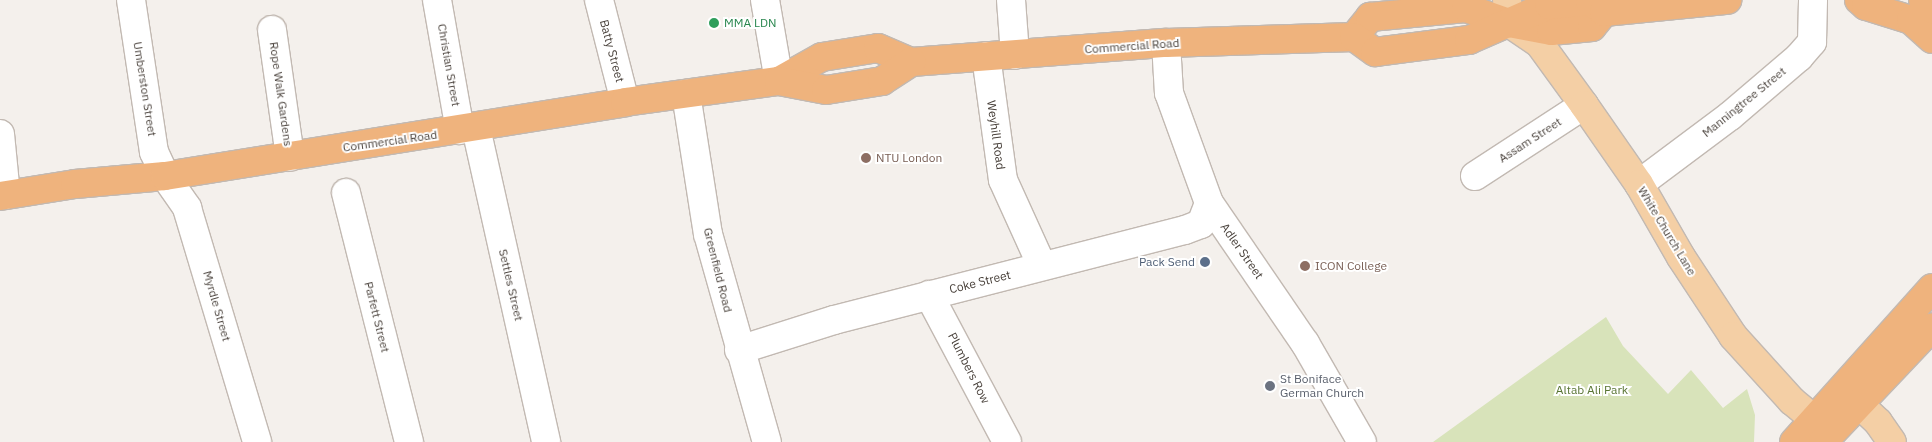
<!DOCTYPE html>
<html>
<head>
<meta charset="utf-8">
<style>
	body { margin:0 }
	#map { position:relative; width:1932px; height:442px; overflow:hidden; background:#f4f0ec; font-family:"IBM Plex Sans",sans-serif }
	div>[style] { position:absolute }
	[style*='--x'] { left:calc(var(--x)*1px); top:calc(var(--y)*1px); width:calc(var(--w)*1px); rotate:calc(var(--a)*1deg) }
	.green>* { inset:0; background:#d8e3ba }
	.roads { filter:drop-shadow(1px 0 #c2b9b2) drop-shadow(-1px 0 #c2b9b2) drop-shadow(0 1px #c2b9b2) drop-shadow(0 -1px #c2b9b2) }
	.minor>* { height:28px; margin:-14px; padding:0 14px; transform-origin:14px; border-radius:14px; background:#fff }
	.major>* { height:28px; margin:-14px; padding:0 14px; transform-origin:14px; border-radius:14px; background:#f4cfa5 }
	.highway>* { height:28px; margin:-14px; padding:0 14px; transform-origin:14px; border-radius:14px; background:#efb37d }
	.dots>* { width:14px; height:14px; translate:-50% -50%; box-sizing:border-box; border:2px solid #fff; border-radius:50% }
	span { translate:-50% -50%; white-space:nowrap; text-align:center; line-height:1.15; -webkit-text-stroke:4px #fff; paint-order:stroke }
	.leisure-label { font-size:12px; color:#27864d }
	.left { translate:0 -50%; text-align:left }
	.street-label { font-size:12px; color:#48403a }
	.education-label { font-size:12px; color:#785e54 }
	.service-label { font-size:12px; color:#4e5e75 }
	.right { translate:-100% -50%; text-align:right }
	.worship-label { font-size:12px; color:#5b616d }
	.park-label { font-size:12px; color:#587433 }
</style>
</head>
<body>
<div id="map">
	<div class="green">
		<i style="clip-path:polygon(1606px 317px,1623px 346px,1668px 394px,1691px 370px,1723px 408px,1747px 389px,1755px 415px,1754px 442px,1433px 442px)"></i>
	</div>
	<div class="roads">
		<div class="minor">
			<i style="--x:131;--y:0;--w:154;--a:81.4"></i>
			<i style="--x:154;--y:152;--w:26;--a:65"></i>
			<i style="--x:165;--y:176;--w:39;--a:55"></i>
			<i style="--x:187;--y:208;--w:244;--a:73.3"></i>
			<i style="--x:437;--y:0;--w:132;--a:80"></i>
			<i style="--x:599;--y:0;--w:105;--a:75.7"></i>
			<i style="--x:765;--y:0;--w:82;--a:80.2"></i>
			<i style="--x:1011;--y:0;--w:55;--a:85.8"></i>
			<i style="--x:272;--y:30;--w:128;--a:81.9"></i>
			<i style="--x:1166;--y:43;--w:50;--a:86.6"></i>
			<i style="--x:1169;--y:93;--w:117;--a:70"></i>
			<i style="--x:1209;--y:203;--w:170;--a:55.6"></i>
			<i style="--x:1305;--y:343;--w:114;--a:60.1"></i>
			<i style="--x:986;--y:56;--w:125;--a:82.2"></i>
			<i style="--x:1003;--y:180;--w:94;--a:65.6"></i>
			<i style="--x:686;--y:94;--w:142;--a:81.1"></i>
			<i style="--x:708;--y:234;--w:216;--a:74.2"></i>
			<i style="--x:476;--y:128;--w:322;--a:77.4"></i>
			<i style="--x:0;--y:134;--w:61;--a:84.4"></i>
			<i style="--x:1475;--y:176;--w:130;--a:-33.1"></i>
			<i style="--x:1639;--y:184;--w:114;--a:-36.8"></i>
			<i style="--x:1730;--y:116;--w:91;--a:-40.5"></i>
			<i style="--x:1799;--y:57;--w:20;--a:-49"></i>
			<i style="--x:1812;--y:42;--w:42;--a:-88.6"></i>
			<i style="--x:346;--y:193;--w:257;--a:75.8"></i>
			<i style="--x:929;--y:295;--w:166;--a:62"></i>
			<i style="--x:739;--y:350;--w:100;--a:-17.5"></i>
			<i style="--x:834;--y:320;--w:362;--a:-14.4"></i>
			<i style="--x:1185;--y:230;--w:17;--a:-21"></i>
			<i style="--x:1201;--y:224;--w:22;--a:-69"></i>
		</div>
		<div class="major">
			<i style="--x:1507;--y:0;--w:23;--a:85"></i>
			<i style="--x:1509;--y:23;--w:36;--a:34"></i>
			<i style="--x:1539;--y:43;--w:77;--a:54"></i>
			<i style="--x:1584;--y:105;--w:96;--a:55.2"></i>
			<i style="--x:1639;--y:184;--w:84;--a:60.1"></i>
			<i style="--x:1681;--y:257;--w:95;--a:56.6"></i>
			<i style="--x:1733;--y:336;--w:88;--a:47.8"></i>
			<i style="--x:1792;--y:401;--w:50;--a:39.4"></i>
			<i style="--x:1843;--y:389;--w:48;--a:43.3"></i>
			<i style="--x:1878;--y:422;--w:24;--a:55"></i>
		</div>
		<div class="highway">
			<i style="--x:1859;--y:0;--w:9;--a:41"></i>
			<i style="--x:1866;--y:6;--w:47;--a:17.3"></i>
			<i style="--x:1911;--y:20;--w:28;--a:42"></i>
			<i style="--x:1923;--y:0;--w:13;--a:45"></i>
			<i style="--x:1354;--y:37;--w:26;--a:-51"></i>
			<i style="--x:1370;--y:17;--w:96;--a:-5.4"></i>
			<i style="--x:1466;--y:8;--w:46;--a:19.2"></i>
			<i style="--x:1509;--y:23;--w:43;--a:10.8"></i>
			<i style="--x:1551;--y:31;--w:41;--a:-5.6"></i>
			<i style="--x:1592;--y:27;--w:19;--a:-51"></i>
			<i style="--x:779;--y:81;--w:49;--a:-29.2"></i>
			<i style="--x:822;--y:57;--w:57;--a:-9.1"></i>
			<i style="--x:878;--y:48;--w:36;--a:23"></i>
			<i style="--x:911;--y:62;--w:256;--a:-4.3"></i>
			<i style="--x:1166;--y:43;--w:188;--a:-1.8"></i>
			<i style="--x:1354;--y:37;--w:26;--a:36"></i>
			<i style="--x:1375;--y:52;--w:95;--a:-7.3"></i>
			<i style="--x:1469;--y:40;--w:87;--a:-23.6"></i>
			<i style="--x:1549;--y:5;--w:41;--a:-5.6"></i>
			<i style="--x:1590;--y:1;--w:18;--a:38"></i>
			<i style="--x:1604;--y:12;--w:124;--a:-5.6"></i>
			<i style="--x:0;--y:196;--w:76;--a:-9.1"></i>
			<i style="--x:75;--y:184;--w:90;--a:-5.1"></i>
			<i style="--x:165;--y:176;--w:466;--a:-9.1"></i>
			<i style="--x:625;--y:102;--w:155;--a:-7.8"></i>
			<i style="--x:779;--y:81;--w:48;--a:10.8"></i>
			<i style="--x:826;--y:90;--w:57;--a:-9.1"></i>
			<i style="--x:882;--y:81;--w:35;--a:-33"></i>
			<i style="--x:1794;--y:442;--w:207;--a:-48.1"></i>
			<i style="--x:1823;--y:442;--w:158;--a:-46.5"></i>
		</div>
	</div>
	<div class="dots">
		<i style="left:714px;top:23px;background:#2e9e5b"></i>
		<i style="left:866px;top:158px;background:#8d6e63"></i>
		<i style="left:1205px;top:262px;background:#5c6f8a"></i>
		<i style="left:1305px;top:266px;background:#8d6e63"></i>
		<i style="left:1270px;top:386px;background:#6b7280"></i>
	</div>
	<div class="leisure-label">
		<span class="left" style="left:724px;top:23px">MMA LDN</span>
	</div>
	<div class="street-label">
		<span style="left:1132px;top:46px;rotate:-4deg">Commercial Road</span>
		<span style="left:612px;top:51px;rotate:75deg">Batty Street</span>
		<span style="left:449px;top:65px;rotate:80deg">Christian Street</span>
		<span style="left:145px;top:89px;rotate:81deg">Umberston Street</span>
		<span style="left:281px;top:94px;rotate:82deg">Rope Walk Gardens</span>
		<span style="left:1744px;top:102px;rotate:-39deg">Manningtree Street</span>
		<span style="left:996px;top:135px;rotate:82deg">Weyhill Road</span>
		<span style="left:1530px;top:140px;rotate:-33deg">Assam Street</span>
		<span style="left:390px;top:141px;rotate:-8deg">Commercial Road</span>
		<span style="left:1667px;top:231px;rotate:59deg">White Church Lane</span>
		<span style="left:1242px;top:251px;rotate:55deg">Adler Street</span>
		<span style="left:718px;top:270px;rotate:76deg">Greenfield Road</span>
		<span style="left:980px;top:282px;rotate:-14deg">Coke Street</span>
		<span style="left:511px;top:285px;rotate:77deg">Settles Street</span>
		<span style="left:217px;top:306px;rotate:74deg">Myrdle Street</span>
		<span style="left:377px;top:317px;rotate:76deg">Parfett Street</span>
		<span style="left:969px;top:368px;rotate:63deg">Plumbers Row</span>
	</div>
	<div class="education-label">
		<span class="left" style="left:876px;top:158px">NTU London</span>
		<span class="left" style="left:1315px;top:266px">ICON College</span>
	</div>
	<div class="service-label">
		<span class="right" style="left:1195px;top:262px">Pack Send</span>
	</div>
	<div class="worship-label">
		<span class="left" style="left:1280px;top:386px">St Boniface<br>German Church</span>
	</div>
	<div class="park-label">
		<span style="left:1592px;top:390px">Altab Ali Park</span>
	</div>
</div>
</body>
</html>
